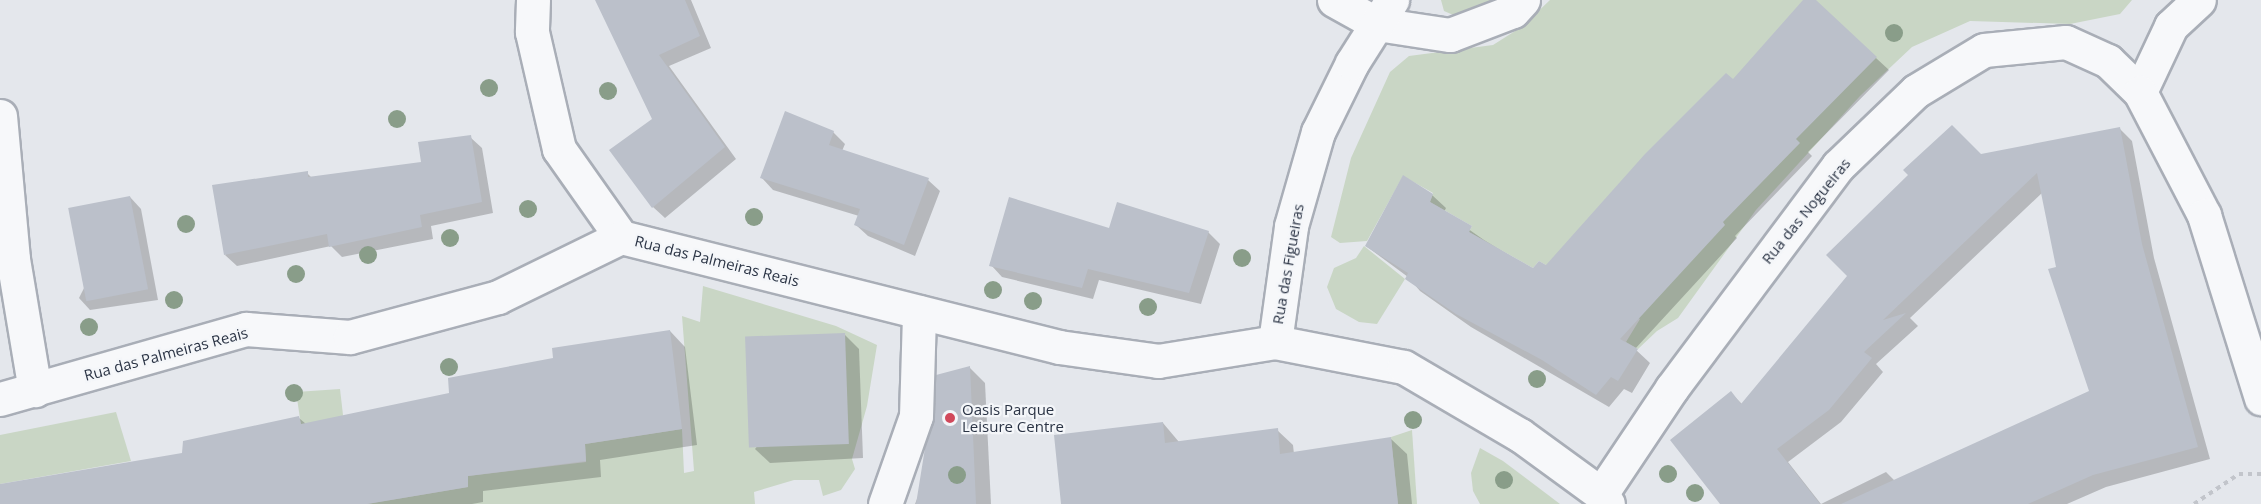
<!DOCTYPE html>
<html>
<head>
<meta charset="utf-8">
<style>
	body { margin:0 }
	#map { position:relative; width:2261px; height:504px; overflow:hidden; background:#e4e7ec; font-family:"Open Sans",sans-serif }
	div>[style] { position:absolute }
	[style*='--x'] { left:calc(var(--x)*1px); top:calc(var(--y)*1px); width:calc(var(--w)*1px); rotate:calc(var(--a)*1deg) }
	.green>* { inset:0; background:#c9d6c5 }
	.shadow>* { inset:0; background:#0003 }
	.building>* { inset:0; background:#bbc0ca; transform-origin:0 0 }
	.path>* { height:4px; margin-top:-2px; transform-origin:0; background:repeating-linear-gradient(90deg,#c2c5cb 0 4.5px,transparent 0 9px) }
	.roads { filter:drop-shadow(2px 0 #a9aeb7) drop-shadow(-2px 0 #a9aeb7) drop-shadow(0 2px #a9aeb7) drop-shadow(0 -2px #a9aeb7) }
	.minor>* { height:33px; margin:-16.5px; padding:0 16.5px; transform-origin:16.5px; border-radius:16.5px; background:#f7f8fa }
	.trees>* { width:18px; height:18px; margin:-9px; border-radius:50%; background:#899d89 }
	.dots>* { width:16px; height:16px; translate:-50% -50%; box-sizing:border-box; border:3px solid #f4f6f9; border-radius:50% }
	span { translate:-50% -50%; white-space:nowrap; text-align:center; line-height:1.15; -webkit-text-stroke:4.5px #f4f6f9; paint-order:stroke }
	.street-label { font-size:15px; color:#2b3445 }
	.poi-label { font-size:15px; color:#2b3445 }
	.left { translate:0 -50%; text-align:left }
</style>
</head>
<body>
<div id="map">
	<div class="green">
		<i style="clip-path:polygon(1441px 0,1494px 0,1477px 12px,1458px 17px,1444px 11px)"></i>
		<i style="clip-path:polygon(1550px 0,2132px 0,2120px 14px,2070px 24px,1970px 21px,1912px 47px,1860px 96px,1756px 210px,1678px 318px,1657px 331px,1638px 349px,1626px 342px,1640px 319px,1539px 261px,1533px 268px,1469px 232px,1472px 226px,1430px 202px,1433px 193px,1403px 176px,1367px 241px,1340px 243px,1331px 237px,1351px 158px,1390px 72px,1409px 56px,1493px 45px,1523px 26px)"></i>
		<i style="clip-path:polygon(1364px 246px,1405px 279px,1377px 324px,1359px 322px,1336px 309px,1327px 287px,1334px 268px,1356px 258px)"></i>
		<i style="clip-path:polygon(703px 286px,836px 326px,877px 345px,867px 406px,852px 459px,855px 469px,841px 490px,823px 496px,819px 480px,794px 480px,754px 492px,755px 504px,367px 504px,468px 487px,468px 476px,586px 462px,585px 444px,682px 429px,684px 473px,694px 471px,682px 316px,700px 322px)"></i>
		<i style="clip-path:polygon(340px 389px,343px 415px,313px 504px,296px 392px)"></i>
		<i style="clip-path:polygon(116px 412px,131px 461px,0 484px,0 435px)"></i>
		<i style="clip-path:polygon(1412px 430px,1417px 504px,1398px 504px,1391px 437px)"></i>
		<i style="clip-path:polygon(1480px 448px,1503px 461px,1560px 504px,1480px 504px,1473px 491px,1471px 473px)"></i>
	</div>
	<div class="shadow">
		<i style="clip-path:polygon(597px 0,691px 0,711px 48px,669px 66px,736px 159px,665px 218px,653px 207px,654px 120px)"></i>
		<i style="clip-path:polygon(1805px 0,1813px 0,1889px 70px,1808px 152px,1812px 156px,1735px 236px,1737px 238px,1635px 349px,1650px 363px,1632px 393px,1624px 389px,1609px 407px,1471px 327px,1420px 291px,1408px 277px,1366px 246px,1432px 195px,1446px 208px,1444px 212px,1484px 240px,1534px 270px,1547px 267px,1733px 81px)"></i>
		<i style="clip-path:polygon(evenodd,2120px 129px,2132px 141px,2154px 258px,2210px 459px,2106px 487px,2067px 504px,1722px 504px,1731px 393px,1743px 405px,1981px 155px,2120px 129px,2043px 192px,2057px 268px,2091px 392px,1895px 481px,1886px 472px,1821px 504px,1788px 462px,1841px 422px,1883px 372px,1876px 364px,1918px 326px,1910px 318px,2043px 192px)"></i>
		<i style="clip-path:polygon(833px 132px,845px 144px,842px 151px,928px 180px,940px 191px,915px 256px,868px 236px,856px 225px,859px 216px,773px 190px,762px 178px)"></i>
		<i style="clip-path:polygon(470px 137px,482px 148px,493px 213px,431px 226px,433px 239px,342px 257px,331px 246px,237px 266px,225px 255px,307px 173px,312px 178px,423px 163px)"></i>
		<i style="clip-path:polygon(130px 197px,141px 209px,158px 300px,90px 310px,79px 298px)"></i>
		<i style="clip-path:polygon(1110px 230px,1208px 232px,1220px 244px,1201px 304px,1099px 280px,1093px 299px,1002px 277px,991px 265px)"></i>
		<i style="clip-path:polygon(670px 331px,685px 347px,697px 445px,600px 460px,601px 477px,483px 491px,483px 502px,472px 504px,0 504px,0 486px,183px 455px,299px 418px,306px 424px,450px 395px,554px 359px)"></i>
		<i style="clip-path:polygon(845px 335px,859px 349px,863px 458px,770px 463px,755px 449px)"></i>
		<i style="clip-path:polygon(969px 367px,985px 383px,991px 504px,915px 504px)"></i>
		<i style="clip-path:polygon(1163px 423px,1179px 442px,1277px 430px,1293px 445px,1294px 454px,1391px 439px,1407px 454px,1412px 504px,1062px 504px)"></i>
	</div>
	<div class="building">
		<i style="clip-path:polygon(595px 0,685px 0,700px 36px,659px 55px,725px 147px,652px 208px,609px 150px,652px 119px)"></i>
		<i style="clip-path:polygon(1803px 0,1816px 0,1877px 57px,1796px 139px,1800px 143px,1723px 222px,1725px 225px,1620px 339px,1638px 349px,1618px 381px,1611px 377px,1596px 395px,1542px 360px,1456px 314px,1405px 279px,1408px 273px,1365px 246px,1403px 175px,1433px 194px,1430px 202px,1472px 226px,1469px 232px,1533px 268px,1539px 261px,1546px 265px,1645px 154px,1726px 73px,1733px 79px)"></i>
		<i style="clip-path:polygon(785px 111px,834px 131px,829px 145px,929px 178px,904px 245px,854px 225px,860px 209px,760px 178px)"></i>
		<i style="clip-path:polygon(1952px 125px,1981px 154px,2120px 127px,2142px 244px,2198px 447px,2093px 475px,2028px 504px,1841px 504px,2089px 391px,2048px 269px,2056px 267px,2037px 173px,1883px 320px,1906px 313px,1864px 352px,1872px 358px,1829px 410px,1777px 449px,1820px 504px,1720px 504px,1670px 440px,1731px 391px,1741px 404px,1847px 276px,1826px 255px,1908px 175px,1903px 170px)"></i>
		<i style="clip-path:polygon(471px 135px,482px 202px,420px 215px,422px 227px,329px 247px,327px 234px,224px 255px,212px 185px,308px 171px,308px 177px,421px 162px,418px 142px)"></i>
		<i style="left:130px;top:196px;width:95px;height:63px;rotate:79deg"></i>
		<i style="clip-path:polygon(1009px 197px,1109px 228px,1117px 202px,1209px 231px,1189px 293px,1088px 269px,1082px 288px,989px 266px)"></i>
		<i style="clip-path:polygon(670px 330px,682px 429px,585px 444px,586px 461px,468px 476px,468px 487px,367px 504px,0 504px,0 484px,182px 453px,183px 441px,299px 416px,301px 424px,449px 393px,448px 378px,553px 358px,552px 348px)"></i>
		<i style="left:845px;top:333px;width:111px;height:100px;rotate:88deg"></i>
		<i style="clip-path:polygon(970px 366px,976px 504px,916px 504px,925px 448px,935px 417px,936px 375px)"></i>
		<i style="clip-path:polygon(1163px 422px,1165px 443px,1278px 428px,1280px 454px,1391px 437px,1398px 504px,1061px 504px,1054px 435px)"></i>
	</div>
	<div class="path">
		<i style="--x:2194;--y:504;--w:54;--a:-33.7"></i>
		<i style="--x:2239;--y:474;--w:22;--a:0"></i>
	</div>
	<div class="roads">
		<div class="minor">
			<i style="--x:533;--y:0;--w:32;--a:92"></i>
			<i style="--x:532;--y:32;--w:120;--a:77"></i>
			<i style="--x:559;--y:149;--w:108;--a:54.8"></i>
			<i style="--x:1334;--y:0;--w:49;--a:29.2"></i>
			<i style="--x:1377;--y:24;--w:74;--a:8.6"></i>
			<i style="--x:1450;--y:35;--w:67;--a:-20.9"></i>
			<i style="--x:1513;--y:11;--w:15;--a:-48"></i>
			<i style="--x:2140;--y:92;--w:73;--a:-64.8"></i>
			<i style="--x:2171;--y:26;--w:38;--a:-43"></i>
			<i style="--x:0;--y:116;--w:144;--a:84.8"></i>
			<i style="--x:13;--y:259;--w:133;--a:80.5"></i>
			<i style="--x:1275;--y:342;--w:117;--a:-82.1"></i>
			<i style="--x:1291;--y:226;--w:98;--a:-74"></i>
			<i style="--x:1318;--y:132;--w:77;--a:-63.8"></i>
			<i style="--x:1352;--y:63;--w:75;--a:-57.6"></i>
			<i style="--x:0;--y:399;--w:256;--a:-15.9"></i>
			<i style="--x:246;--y:329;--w:104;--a:4.4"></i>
			<i style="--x:350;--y:337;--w:153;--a:-15.1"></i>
			<i style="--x:498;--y:297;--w:137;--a:-26"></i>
			<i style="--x:621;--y:237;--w:452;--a:14.1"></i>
			<i style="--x:1059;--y:347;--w:100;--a:8"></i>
			<i style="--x:1158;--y:361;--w:119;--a:-9.2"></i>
			<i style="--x:1275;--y:342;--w:131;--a:11"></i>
			<i style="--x:1404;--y:367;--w:134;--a:30.4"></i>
			<i style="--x:1520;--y:435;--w:100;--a:36.1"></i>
			<i style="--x:1601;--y:494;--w:12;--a:55"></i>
			<i style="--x:1601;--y:494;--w:128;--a:-56.2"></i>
			<i style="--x:1672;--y:388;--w:277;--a:-53.2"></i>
			<i style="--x:1838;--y:166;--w:108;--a:-43.9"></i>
			<i style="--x:1916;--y:91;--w:79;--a:-31.1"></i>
			<i style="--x:1984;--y:50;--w:82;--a:-5.6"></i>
			<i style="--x:2066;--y:42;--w:46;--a:24.3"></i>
			<i style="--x:2108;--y:61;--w:45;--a:44.1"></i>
			<i style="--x:2140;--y:92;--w:139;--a:62.5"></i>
			<i style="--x:2204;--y:215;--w:192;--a:72.7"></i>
			<i style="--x:885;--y:504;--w:93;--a:-70.6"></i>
			<i style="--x:916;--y:416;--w:104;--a:-88.3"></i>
		</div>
	</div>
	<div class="trees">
		<i style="left:1894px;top:33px"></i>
		<i style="left:489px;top:88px"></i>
		<i style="left:608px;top:91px"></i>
		<i style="left:397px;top:119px"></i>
		<i style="left:528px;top:209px"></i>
		<i style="left:754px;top:217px"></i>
		<i style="left:186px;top:224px"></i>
		<i style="left:450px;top:238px"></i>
		<i style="left:368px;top:255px"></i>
		<i style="left:1242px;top:258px"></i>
		<i style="left:296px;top:274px"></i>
		<i style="left:993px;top:290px"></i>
		<i style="left:174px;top:300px"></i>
		<i style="left:1033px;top:301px"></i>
		<i style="left:1148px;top:307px"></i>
		<i style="left:89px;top:327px"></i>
		<i style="left:449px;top:367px"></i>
		<i style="left:1537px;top:379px"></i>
		<i style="left:294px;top:393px"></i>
		<i style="left:1413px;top:420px"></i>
		<i style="left:1668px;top:474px"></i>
		<i style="left:957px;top:475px"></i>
		<i style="left:1504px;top:480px"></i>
		<i style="left:1695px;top:493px"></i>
	</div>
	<div class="dots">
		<i style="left:950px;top:418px;background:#d1495b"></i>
	</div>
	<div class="street-label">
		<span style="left:1806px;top:211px;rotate:-51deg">Rua das Nogueiras</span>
		<span style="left:717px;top:261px;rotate:14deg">Rua das Palmeiras Reais</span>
		<span style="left:1288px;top:264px;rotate:-80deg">Rua das Figueiras</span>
		<span style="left:166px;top:354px;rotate:-15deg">Rua das Palmeiras Reais</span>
	</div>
	<div class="poi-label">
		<span class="left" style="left:962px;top:418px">Oasis Parque<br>Leisure Centre</span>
	</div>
</div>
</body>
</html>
